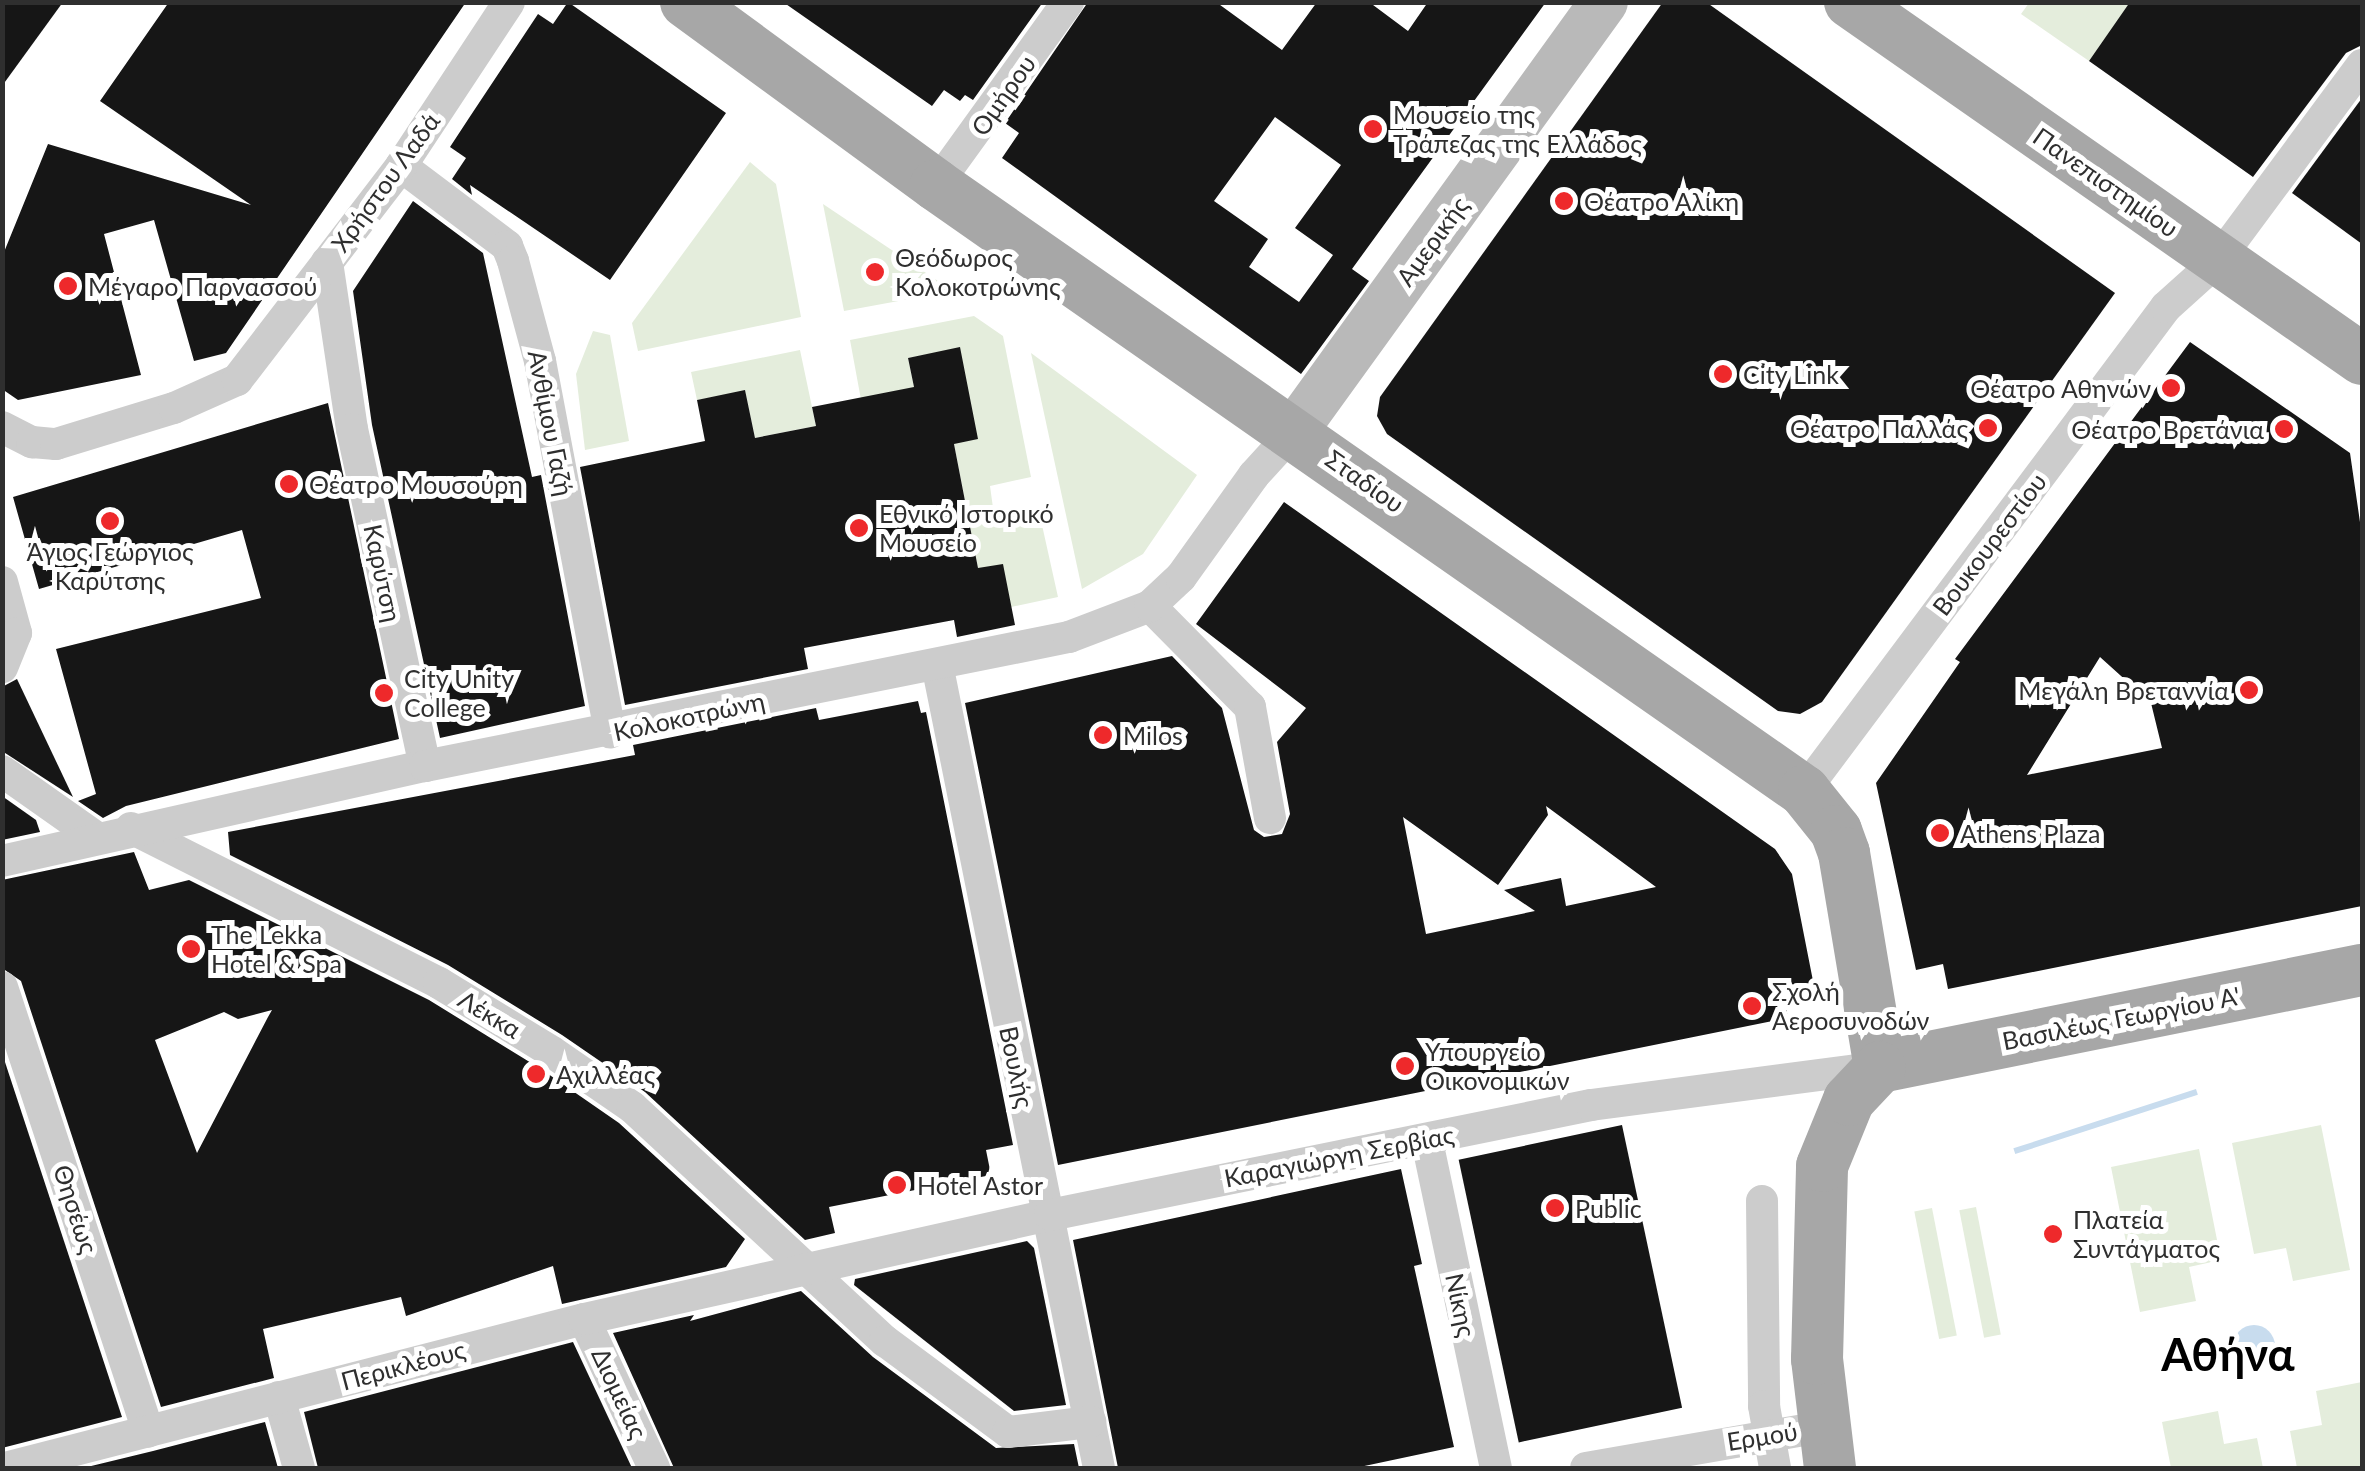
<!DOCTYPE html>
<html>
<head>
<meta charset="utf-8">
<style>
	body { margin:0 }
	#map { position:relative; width:2365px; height:1471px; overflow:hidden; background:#fff; font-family:Lato,sans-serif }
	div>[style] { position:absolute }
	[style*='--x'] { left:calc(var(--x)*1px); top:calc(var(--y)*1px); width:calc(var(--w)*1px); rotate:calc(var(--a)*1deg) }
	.green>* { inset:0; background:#e4eddc; transform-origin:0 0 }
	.water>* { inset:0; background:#c8dcee; transform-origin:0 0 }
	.round { border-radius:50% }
	.building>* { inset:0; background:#161616; transform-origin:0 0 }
	.street>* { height:32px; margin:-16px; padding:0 16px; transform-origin:16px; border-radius:16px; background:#ccc }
	.secondary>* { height:48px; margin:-24px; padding:0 24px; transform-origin:24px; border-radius:24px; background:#b9b9b9 }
	.primary>* { height:52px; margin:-26px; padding:0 26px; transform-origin:26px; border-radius:26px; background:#a7a7a7 }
	.dots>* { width:28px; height:28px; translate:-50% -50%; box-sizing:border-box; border:5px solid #fff; border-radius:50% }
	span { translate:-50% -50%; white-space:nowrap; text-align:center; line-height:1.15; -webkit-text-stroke:10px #fff; paint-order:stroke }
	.street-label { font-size:25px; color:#2f2f2f }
	.poi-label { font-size:25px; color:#2f2f2f }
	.left { translate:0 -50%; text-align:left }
	.right { translate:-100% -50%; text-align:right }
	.town-label { font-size:45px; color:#000; font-weight:700 }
	.frame { position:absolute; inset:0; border:5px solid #2f2f2f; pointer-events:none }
</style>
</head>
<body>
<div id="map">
	<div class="green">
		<i style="clip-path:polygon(2029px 3px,2130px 3px,2089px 61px,2021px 14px)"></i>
		<i style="clip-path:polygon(750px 162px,776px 184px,801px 317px,638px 351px,632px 323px)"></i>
		<i style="clip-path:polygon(823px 204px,953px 291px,844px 311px)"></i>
		<i style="clip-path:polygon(974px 316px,1003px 336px,1031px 477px,990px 486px,994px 515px,1038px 507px,1058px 597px,1011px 607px,978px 568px,954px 444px,960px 348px,908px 358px,918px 406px,864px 416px,850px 340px)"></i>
		<i style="clip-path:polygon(593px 331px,610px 335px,629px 441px,585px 450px,576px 374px)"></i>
		<i style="clip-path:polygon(800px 350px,816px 426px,755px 438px,745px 391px,697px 400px,691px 372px)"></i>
		<i style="clip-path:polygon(1031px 353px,1197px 475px,1143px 554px,1082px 589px)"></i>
		<i style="clip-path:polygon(2321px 1125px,2350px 1270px,2293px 1281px,2286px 1248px,2254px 1254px,2232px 1143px)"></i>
		<i style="clip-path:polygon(2199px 1149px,2221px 1260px,2189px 1267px,2196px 1301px,2140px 1312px,2111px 1167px)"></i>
		<i style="left:1976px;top:1207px;width:130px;height:17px;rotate:79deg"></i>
		<i style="left:1932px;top:1208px;width:130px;height:18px;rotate:79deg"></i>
		<i style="clip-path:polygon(2362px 1382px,2362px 1468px,2297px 1468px,2290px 1431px,2322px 1425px,2316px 1391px)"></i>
		<i style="clip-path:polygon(2218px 1411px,2224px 1444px,2257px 1438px,2263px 1468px,2171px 1468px,2162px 1422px)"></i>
	</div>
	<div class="water">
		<i style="left:2196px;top:1089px;width:6px;height:192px;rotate:72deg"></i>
		<i class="round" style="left:2233px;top:1325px;width:42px;height:42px"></i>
	</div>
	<div class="building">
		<i style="clip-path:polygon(2px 2px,63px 2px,2px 86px)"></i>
		<i style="clip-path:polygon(169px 2px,466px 2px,226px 353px,194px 361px,154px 220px,104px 234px,141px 375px,18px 400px,2px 389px,2px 257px,48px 144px,251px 205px,100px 101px)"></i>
		<i style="clip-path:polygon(568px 2px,726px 113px,610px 280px,470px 185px,472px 195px,452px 179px,466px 158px,450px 147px,469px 118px,538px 14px,553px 24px)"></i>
		<i style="clip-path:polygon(783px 2px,1043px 2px,973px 100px,965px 95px,960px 101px,944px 90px,932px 106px)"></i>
		<i style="clip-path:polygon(evenodd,1088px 2px,1216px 2px,1282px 50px,1317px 2px,1369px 2px,1408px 31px,1428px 2px,1546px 2px,1352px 269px,1369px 281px,1301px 374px,1002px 158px,1019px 133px,1005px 123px,1088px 2px,1275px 117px,1341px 165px,1295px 228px,1333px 255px,1299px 302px,1249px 267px,1268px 239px,1214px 201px,1275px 117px)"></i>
		<i style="clip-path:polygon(1663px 2px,1706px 2px,2115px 293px,1822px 702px,1800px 714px,1778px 711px,1387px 434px,1377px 416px,1380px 397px)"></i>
		<i style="clip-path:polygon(2130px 2px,2362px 2px,2362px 45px,2346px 53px,2253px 177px,2089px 61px)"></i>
		<i style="clip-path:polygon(2362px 98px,2362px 244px,2292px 193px)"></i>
		<i style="clip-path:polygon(413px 201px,483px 253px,532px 477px,541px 475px,585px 706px,440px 738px,372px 425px,353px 291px)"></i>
		<i style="clip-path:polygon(evenodd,2190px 342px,2350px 453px,2362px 536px,2362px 906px,1948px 989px,1943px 964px,1916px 970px,1876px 783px,1960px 662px,1955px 659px,2190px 342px,2100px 657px,2151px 703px,2162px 748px,2027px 775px,2100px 657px)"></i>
		<i style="clip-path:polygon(960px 347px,978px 439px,954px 444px,978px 568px,1003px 564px,1015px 625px,957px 637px,954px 620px,804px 648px,808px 669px,625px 705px,580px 467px,705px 441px,697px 400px,745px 390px,755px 438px,816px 426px,812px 407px,914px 387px,908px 358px)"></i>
		<i style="clip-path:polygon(328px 403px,399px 739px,126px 806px,103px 818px,78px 801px,96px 794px,56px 649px,261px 598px,250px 559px,242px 530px,39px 589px,13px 497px)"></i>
		<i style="clip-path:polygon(evenodd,1284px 502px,1775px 849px,1792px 874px,1814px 986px,1783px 992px,1788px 1018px,1058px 1165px,965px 703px,1172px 656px,1222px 708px,1254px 830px,1264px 837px,1282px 834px,1290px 814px,1277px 742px,1306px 708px,1196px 624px,1284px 502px,1546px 806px,1656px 887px,1566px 906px,1561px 878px,1504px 890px,1535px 911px,1426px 934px,1403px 817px,1498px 885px,1548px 815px,1546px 806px)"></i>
		<i style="clip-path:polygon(17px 679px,73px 797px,2px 751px,2px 687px)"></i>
		<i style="clip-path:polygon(918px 701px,921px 713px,926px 712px,1013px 1145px,986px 1150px,991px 1175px,829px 1207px,835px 1233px,805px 1240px,645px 1092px,562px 1035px,448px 965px,230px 855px,228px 832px,635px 755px,633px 745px,816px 708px,819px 720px)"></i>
		<i style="clip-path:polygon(2px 796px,36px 820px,40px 832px,2px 840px)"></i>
		<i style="clip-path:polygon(evenodd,134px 852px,149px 890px,189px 880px,429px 1000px,541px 1069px,619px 1123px,745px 1239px,726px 1267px,562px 1304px,553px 1266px,406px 1316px,401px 1297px,263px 1329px,274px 1378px,161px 1407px,21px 981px,2px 968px,2px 880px,134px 852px,272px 1010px,268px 1017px,197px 1153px,155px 1040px,224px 1012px,238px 1019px,272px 1010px)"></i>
		<i style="clip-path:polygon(2px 1053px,122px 1417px,2px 1448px)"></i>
		<i style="left:1622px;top:1125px;width:289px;height:167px;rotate:78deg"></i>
		<i style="clip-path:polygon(1401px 1169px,1422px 1264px,1414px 1266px,1454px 1447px,1355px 1468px,1118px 1468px,1073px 1240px)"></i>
		<i style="clip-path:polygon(1027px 1241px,1034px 1248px,1066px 1405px,1014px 1411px,854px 1285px,855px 1279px)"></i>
		<i style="clip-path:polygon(801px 1291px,873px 1357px,996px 1448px,1074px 1444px,1079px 1468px,674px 1468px,613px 1333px,694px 1315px,690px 1321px)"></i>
		<i style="clip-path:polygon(573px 1342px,632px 1468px,318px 1468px,304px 1412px)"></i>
		<i style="clip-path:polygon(265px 1422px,278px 1468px,83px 1468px,153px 1451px)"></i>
	</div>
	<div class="street">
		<i style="--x:401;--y:166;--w:133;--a:37"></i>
		<i style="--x:507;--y:246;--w:16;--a:68"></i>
		<i style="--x:513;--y:261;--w:104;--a:74.9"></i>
		<i style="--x:540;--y:361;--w:378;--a:79.3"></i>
		<i style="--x:936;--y:185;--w:226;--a:-54.2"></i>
		<i style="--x:327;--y:262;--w:169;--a:81.5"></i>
		<i style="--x:352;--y:429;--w:345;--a:77.8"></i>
		<i style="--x:2;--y:427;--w:34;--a:27"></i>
		<i style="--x:32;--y:442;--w:24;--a:5"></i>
		<i style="--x:56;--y:444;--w:123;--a:-17"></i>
		<i style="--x:174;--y:408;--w:69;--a:-24"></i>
		<i style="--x:237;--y:380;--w:270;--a:-52.5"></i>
		<i style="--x:401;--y:166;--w:196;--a:-56.6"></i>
		<i style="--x:2;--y:582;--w:53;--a:74.6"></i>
		<i style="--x:16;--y:633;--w:37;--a:112"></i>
		<i style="--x:1150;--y:606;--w:142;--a:45.3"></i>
		<i style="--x:1250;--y:707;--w:113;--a:79.8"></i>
		<i style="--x:937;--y:664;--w:820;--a:78.61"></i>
		<i style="--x:2;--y:771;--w:113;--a:35.2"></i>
		<i style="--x:1804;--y:791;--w:604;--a:-53.21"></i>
		<i style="--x:2166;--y:307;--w:69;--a:-42"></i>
		<i style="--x:2217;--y:261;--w:244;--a:-53.5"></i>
		<i style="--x:131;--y:828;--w:345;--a:26.7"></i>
		<i style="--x:439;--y:983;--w:132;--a:31.4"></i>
		<i style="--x:552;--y:1052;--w:97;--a:34.5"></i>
		<i style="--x:632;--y:1107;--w:345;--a:42.8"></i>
		<i style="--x:885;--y:1341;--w:153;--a:36.5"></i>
		<i style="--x:1008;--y:1432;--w:83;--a:-7"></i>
		<i style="--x:2;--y:861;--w:434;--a:-12.7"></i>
		<i style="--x:425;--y:766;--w:657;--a:-11.33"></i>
		<i style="--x:1069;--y:637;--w:87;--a:-20.9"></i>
		<i style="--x:1150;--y:606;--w:42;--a:-43.1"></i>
		<i style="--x:1181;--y:577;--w:125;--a:-54.4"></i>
		<i style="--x:1254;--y:475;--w:59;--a:-47.7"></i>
		<i style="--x:2;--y:987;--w:468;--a:71.8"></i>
		<i style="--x:1427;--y:1141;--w:334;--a:78.1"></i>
		<i style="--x:1762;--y:1201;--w:205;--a:89.4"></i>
		<i style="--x:1764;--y:1406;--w:63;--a:79.9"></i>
		<i style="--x:584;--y:1319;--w:165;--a:64.8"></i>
		<i style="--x:279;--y:1397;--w:74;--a:74.3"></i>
		<i style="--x:5;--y:1468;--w:598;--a:-14.43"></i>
		<i style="--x:584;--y:1319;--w:477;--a:-12.6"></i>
		<i style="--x:1050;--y:1215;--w:552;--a:-11.49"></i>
		<i style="--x:1591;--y:1105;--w:291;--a:-7.5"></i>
		<i style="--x:1586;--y:1468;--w:239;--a:-9.9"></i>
	</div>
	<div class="secondary">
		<i style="--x:1294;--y:431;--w:529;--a:-54.15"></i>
	</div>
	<div class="primary">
		<i style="--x:686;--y:2;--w:310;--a:36.2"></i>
		<i style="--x:936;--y:185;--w:1059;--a:34.92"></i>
		<i style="--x:1804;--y:791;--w:51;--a:51.3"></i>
		<i style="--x:1836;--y:831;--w:23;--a:70"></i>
		<i style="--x:1844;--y:853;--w:217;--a:80.5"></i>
		<i style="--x:1850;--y:2;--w:624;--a:34.89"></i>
		<i style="--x:1880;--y:1067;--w:492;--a:-11.4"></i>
		<i style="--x:1830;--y:1468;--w:110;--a:-96.8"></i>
		<i style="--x:1817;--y:1359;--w:193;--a:-88.5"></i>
		<i style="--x:1822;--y:1166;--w:71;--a:-67.8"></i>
		<i style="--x:1849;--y:1100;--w:45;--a:-46.8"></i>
	</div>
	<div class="dots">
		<i style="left:1373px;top:129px;background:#ee292b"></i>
		<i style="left:1564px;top:201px;background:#ee292b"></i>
		<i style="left:875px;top:272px;background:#ee292b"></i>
		<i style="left:68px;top:286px;background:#ee292b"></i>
		<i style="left:1723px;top:374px;background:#ee292b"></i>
		<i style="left:2171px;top:388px;background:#ee292b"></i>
		<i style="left:1988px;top:428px;background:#ee292b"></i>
		<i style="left:2284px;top:429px;background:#ee292b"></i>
		<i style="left:289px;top:484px;background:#ee292b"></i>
		<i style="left:110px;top:521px;background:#ee292b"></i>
		<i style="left:859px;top:528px;background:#ee292b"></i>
		<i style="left:2249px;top:690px;background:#ee292b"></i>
		<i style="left:384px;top:693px;background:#ee292b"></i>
		<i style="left:1103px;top:735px;background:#ee292b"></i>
		<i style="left:1940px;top:833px;background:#ee292b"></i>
		<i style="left:191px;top:949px;background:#ee292b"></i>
		<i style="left:1752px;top:1006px;background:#ee292b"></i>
		<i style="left:1405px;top:1066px;background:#ee292b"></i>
		<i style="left:536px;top:1074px;background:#ee292b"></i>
		<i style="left:897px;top:1185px;background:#ee292b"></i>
		<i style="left:1555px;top:1208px;background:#ee292b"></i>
		<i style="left:2053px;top:1234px;background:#ee292b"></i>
	</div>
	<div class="street-label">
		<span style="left:1003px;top:95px;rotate:-55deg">Ομήρου</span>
		<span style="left:385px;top:182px;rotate:-54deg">Χρήστου Λαδά</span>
		<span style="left:2106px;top:182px;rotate:35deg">Πανεπιστημίου</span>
		<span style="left:1432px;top:241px;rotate:-54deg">Αμερικής</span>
		<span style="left:551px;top:423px;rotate:79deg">Ανθίμου Γαζή</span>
		<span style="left:1365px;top:481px;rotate:35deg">Σταδίου</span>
		<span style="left:1989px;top:544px;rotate:-53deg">Βουκουρεστίου</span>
		<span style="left:383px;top:573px;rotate:78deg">Καρύτση</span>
		<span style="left:689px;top:716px;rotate:-12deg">Κολοκοτρώνη</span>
		<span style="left:490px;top:1014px;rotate:31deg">Λέκκα</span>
		<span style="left:2121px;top:1018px;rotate:-11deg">Βασιλέως Γεωργίου Α'</span>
		<span style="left:1017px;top:1067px;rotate:78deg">Βουλής</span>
		<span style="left:1339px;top:1156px;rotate:-11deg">Καραγιώργη Σερβίας</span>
		<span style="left:76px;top:1209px;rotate:72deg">Θησέως</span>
		<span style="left:1461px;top:1305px;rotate:78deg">Νίκης</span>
		<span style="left:403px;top:1365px;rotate:-15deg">Περικλέους</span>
		<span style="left:620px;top:1393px;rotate:65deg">Διομείας</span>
		<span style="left:1762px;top:1436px;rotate:-9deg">Ερμού</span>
	</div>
	<div class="poi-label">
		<span class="left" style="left:1393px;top:129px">Μουσείο της<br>Τράπεζας της Ελλάδος</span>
		<span class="left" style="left:1584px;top:201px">Θέατρο Αλίκη</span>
		<span class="left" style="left:895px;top:272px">Θεόδωρος<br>Κολοκοτρώνης</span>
		<span class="left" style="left:88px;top:286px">Μέγαρο Παρνασσού</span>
		<span class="left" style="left:1743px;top:374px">City Link</span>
		<span class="right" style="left:2151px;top:388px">Θέατρο Αθηνών</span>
		<span class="right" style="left:1968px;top:428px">Θέατρο Παλλάς</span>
		<span class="right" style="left:2264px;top:429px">Θέατρο Βρετάνια</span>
		<span class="left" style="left:309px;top:484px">Θέατρο Μουσούρη</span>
		<span class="left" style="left:879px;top:528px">Εθνικό Ιστορικό<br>Μουσείο</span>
		<span style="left:110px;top:566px">Άγιος Γεώργιος<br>Καρύτσης</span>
		<span class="left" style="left:404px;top:693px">City Unity<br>College</span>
		<span class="right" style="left:2229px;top:690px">Μεγάλη Βρεταννία</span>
		<span class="left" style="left:1123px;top:735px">Milos</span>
		<span class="left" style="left:1960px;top:833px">Athens Plaza</span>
		<span class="left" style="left:211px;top:949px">The Lekka<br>Hotel &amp; Spa</span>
		<span class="left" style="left:1772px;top:1006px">Σχολή<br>Αεροσυνοδών</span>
		<span class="left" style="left:1425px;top:1066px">Υπουργείο<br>Οικονομικών</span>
		<span class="left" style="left:556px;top:1074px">Αχιλλέας</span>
		<span class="left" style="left:917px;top:1185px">Hotel Astor</span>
		<span class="left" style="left:1575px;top:1208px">Public</span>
		<span class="left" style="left:2073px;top:1234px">Πλατεία<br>Συντάγματος</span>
	</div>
	<div class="town-label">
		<span style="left:2228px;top:1355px">Αθήνα</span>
	</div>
	<div class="frame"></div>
</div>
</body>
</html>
